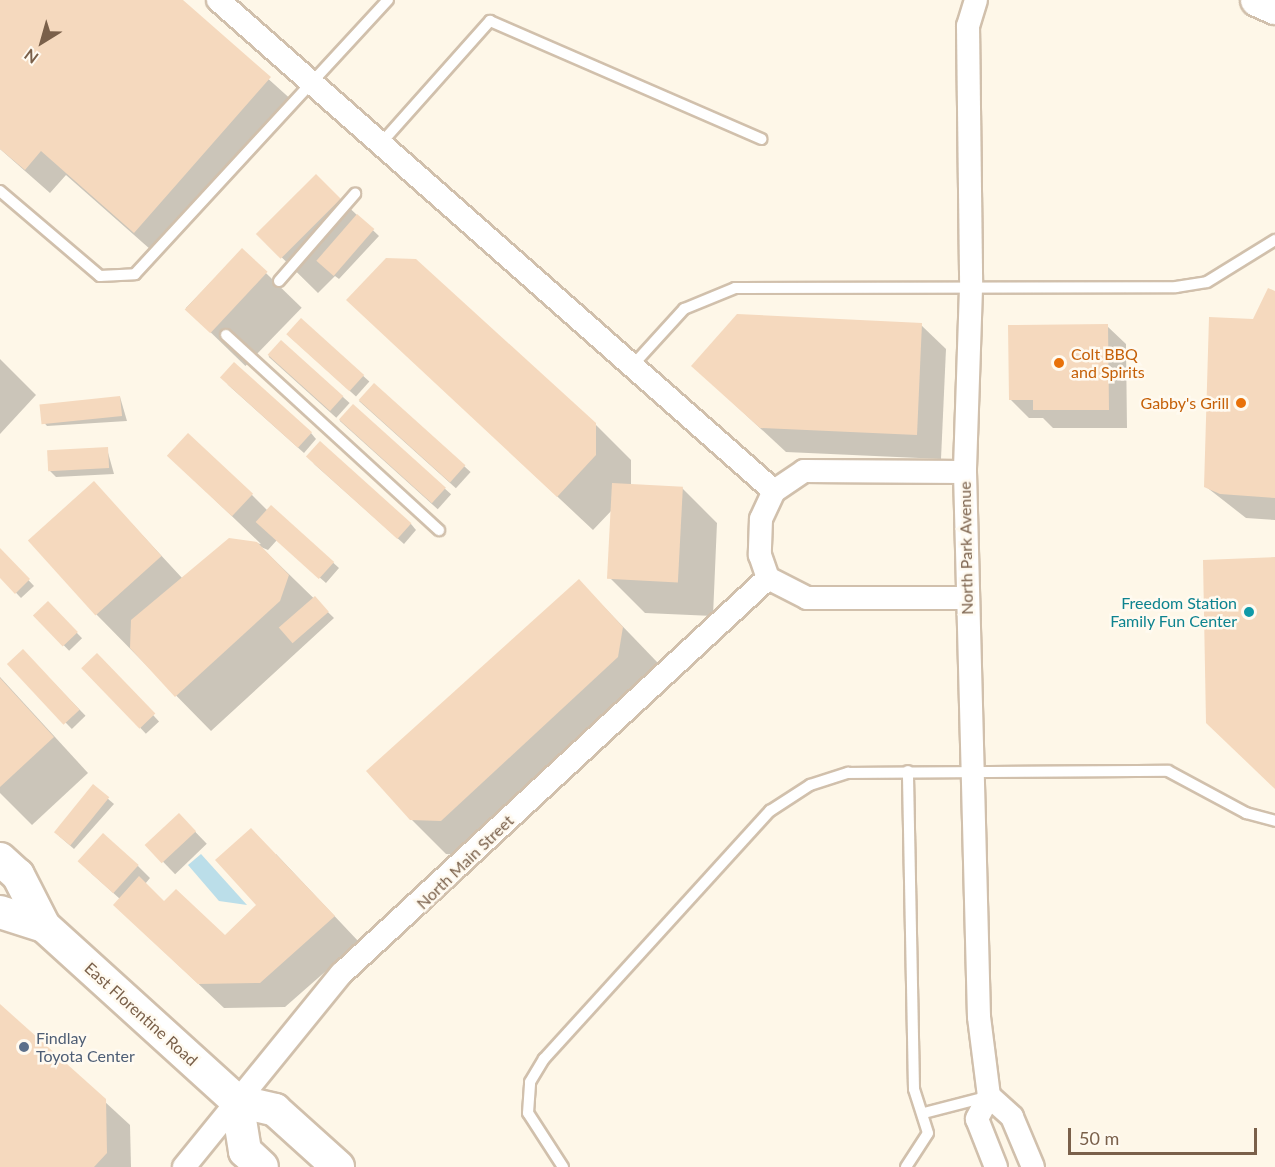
<!DOCTYPE html>
<html>
<head>
<meta charset="utf-8">
<style>
	body { margin:0 }
	#map { position:relative; width:1275px; height:1167px; overflow:hidden; background:#fef7e8; font-family:Lato,sans-serif }
	div>[style] { position:absolute }
	[style*='--x'] { left:calc(var(--x)*1px); top:calc(var(--y)*1px); width:calc(var(--w)*1px); rotate:calc(var(--a)*1deg) }
	.water>* { inset:0; background:#bbdee9 }
	.shadow>* { inset:0; background:#0003; transform-origin:0 0 }
	.building>* { inset:0; background:#f5d9be; transform-origin:0 0 }
	.roads { filter:drop-shadow(2px 0 #d1c0ac) drop-shadow(-2px 0 #d1c0ac) drop-shadow(0 2px #d1c0ac) drop-shadow(0 -2px #d1c0ac) }
	.lane>* { height:10px; margin:-5px; padding:0 5px; transform-origin:5px; border-radius:5px; background:#fff }
	.street>* { height:22px; margin:-11px; padding:0 11px; transform-origin:11px; border-radius:11px; background:#fff }
	.secondary>* { height:32px; margin:-16px; padding:0 16px; transform-origin:16px; border-radius:16px; background:#fff }
	.dots>* { width:16px; height:16px; translate:-50% -50%; box-sizing:border-box; border:3px solid #fffaf0; border-radius:50% }
	span { translate:-50% -50%; white-space:nowrap; text-align:center; line-height:1.15; -webkit-text-stroke:5px #fffaf0; paint-order:stroke }
	.food-label { font-size:16px; color:#c56008 }
	.left { translate:0 -50%; text-align:left }
	.right { translate:-100% -50%; text-align:right }
	.street-label { font-size:16px; color:#7a604a }
	.culture-label { font-size:16px; color:#0d838f }
	.service-label { font-size:16px; color:#4e5e75 }
	.north { position:absolute; left:12px; top:12px; width:60px; height:60px; -webkit-text-stroke:4px #fffaf0; paint-order:stroke; rotate:217deg; font-size:16px; font-weight:700; line-height:24px; text-align:center; color:#7a604a }
	.north::after { content:''; display:block; margin:auto; width:21px; height:27px; background:#7a604a; clip-path:polygon(50% 0,100% 100%,50% 72%,0 100%) }
	.scale { position:absolute; left:1068px; top:1128px; width:189px; height:27px; box-sizing:border-box; border:3px solid #7a604a; border-top:0; padding-left:8px; font-size:18px; line-height:21px; white-space:nowrap; color:#7a604a; -webkit-text-stroke:4px #fffaf0; paint-order:stroke }
</style>
</head>
<body>
<div id="map">
	<div class="water">
		<i style="clip-path:polygon(201px 854px,247px 905px,219px 901px,188px 865px)"></i>
	</div>
	<div class="shadow">
		<i style="clip-path:polygon(0 0,181px 0,295px 103px,159px 257px,66px 175px,50px 193px,0 149px)"></i>
		<i style="clip-path:polygon(316px 176px,379px 236px,339px 279px,335px 276px,318px 293px,259px 235px)"></i>
		<i style="left:242px;top:250px;width:83px;height:81px;rotate:44deg"></i>
		<i style="clip-path:polygon(1275px 293px,1275px 520px,1246px 518px,1205px 486px,1254px 321px)"></i>
		<i style="clip-path:polygon(348px 300px,595px 424px,631px 460px,631px 486px,682px 488px,717px 523px,713px 616px,645px 613px,610px 578px,613px 509px,593px 530px)"></i>
		<i style="left:301px;top:320px;width:92px;height:20px;rotate:42deg"></i>
		<i style="clip-path:polygon(921px 325px,946px 349px,941px 459px,786px 452px,693px 366px)"></i>
		<i style="clip-path:polygon(1107px 326px,1126px 344px,1127px 428px,1053px 428px,1043px 418px,1029px 418px,1011px 400px)"></i>
		<i style="left:282px;top:342px;width:91px;height:20px;rotate:42deg"></i>
		<i style="clip-path:polygon(0 359px,36px 395px,0 434px)"></i>
		<i style="clip-path:polygon(227px 384px,311px 433px,316px 439px,304px 453px)"></i>
		<i style="left:374px;top:385px;width:130px;height:22px;rotate:42deg"></i>
		<i style="clip-path:polygon(120px 397px,127px 421px,47px 426px,42px 420px)"></i>
		<i style="left:353px;top:406px;width:132px;height:20px;rotate:42deg"></i>
		<i style="clip-path:polygon(107px 449px,114px 474px,56px 477px,50px 471px)"></i>
		<i style="clip-path:polygon(169px 456px,252px 495px,268px 511px,272px 507px,339px 568px,326px 583px,277px 540px,268px 550px,261px 547px,334px 618px,211px 731px,96px 614px,94px 483px,183px 579px,230px 539px,261px 544px)"></i>
		<i style="clip-path:polygon(313px 463px,411px 524px,416px 530px,404px 544px)"></i>
		<i style="clip-path:polygon(0 550px,34px 586px,21px 598px,0 576px)"></i>
		<i style="clip-path:polygon(579px 581px,658px 663px,652px 692px,476px 856px,446px 854px,411px 819px)"></i>
		<i style="left:48px;top:603px;width:49px;height:18px;rotate:46deg"></i>
		<i style="left:23px;top:651px;width:90px;height:19px;rotate:46deg"></i>
		<i style="left:97px;top:655px;width:91px;height:18px;rotate:47deg"></i>
		<i style="clip-path:polygon(0 677px,88px 773px,32px 825px,0 793px)"></i>
		<i style="clip-path:polygon(93px 786px,114px 804px,74px 849px,59px 836px)"></i>
		<i style="left:179px;top:815px;width:40px;height:44px;rotate:46deg"></i>
		<i style="clip-path:polygon(276px 854px,359px 942px,285px 1007px,224px 1008px,140px 929px,120px 899px,91px 873px,138px 866px,150px 878px,145px 884px,164px 903px,225px 937px,258px 905px)"></i>
		<i style="clip-path:polygon(0 1005px,130px 1125px,131px 1167px,0 1167px)"></i>
	</div>
	<div class="building">
		<i style="clip-path:polygon(0 0,183px 0,271px 77px,134px 233px,41px 151px,25px 170px,0 149px)"></i>
		<i style="left:316px;top:174px;width:35px;height:85px;rotate:45deg"></i>
		<i style="left:357px;top:214px;width:23px;height:62px;rotate:41deg"></i>
		<i style="left:242px;top:248px;width:35px;height:84px;rotate:43deg"></i>
		<i style="clip-path:polygon(386px 258px,416px 259px,596px 423px,596px 455px,557px 497px,346px 300px)"></i>
		<i style="clip-path:polygon(1268px 288px,1275px 291px,1275px 498px,1220px 494px,1204px 487px,1209px 317px,1253px 319px)"></i>
		<i style="clip-path:polygon(737px 314px,922px 323px,917px 435px,760px 428px,691px 366px)"></i>
		<i style="left:301px;top:318px;width:85px;height:22px;rotate:42deg"></i>
		<i style="clip-path:polygon(1108px 324px,1109px 410px,1033px 410px,1033px 400px,1009px 400px,1008px 325px)"></i>
		<i style="left:281px;top:340px;width:84px;height:20px;rotate:42deg"></i>
		<i style="left:234px;top:362px;width:105px;height:21px;rotate:42deg"></i>
		<i style="left:374px;top:383px;width:123px;height:23px;rotate:42deg"></i>
		<i style="left:120px;top:396px;width:20px;height:81px;rotate:84deg"></i>
		<i style="left:353px;top:404px;width:125px;height:21px;rotate:42deg"></i>
		<i style="left:188px;top:433px;width:89px;height:31px;rotate:43deg"></i>
		<i style="left:320px;top:441px;width:123px;height:21px;rotate:42deg"></i>
		<i style="left:108px;top:447px;width:21px;height:61px;rotate:87deg"></i>
		<i style="left:94px;top:481px;width:101px;height:89px;rotate:48deg"></i>
		<i style="left:612px;top:483px;width:71px;height:96px;rotate:3deg"></i>
		<i style="left:271px;top:505px;width:85px;height:23px;rotate:42deg"></i>
		<i style="clip-path:polygon(229px 538px,257px 542px,289px 575px,280px 601px,175px 697px,130px 648px,131px 620px)"></i>
		<i style="clip-path:polygon(0 548px,30px 579px,15px 594px,0 578px)"></i>
		<i style="clip-path:polygon(1275px 557px,1275px 789px,1206px 723px,1203px 560px)"></i>
		<i style="clip-path:polygon(579px 579px,623px 627px,618px 657px,441px 821px,410px 820px,366px 771px)"></i>
		<i style="left:315px;top:596px;width:21px;height:48px;rotate:49deg"></i>
		<i style="left:48px;top:601px;width:43px;height:21px;rotate:46deg"></i>
		<i style="left:23px;top:649px;width:83px;height:22px;rotate:47deg"></i>
		<i style="left:97px;top:653px;width:84px;height:22px;rotate:46deg"></i>
		<i style="clip-path:polygon(0 678px,54px 737px,0 787px)"></i>
		<i style="left:93px;top:784px;width:21px;height:62px;rotate:39deg"></i>
		<i style="left:179px;top:813px;width:25px;height:47px;rotate:47deg"></i>
		<i style="clip-path:polygon(251px 828px,335px 916px,260px 983px,198px 984px,113px 905px,139px 876px,164px 901px,176px 889px,225px 935px,256px 905px,215px 860px)"></i>
		<i style="left:103px;top:833px;width:48px;height:38px;rotate:42deg"></i>
		<i style="clip-path:polygon(0 1004px,106px 1099px,107px 1153px,94px 1167px,0 1167px)"></i>
	</div>
	<div class="roads">
		<div class="lane">
			<i style="--x:383;--y:141;--w:161;--a:-48.3"></i>
			<i style="--x:490;--y:21;--w:296;--a:23.5"></i>
			<i style="--x:0;--y:191;--w:131;--a:40.4"></i>
			<i style="--x:100;--y:276;--w:35;--a:-3"></i>
			<i style="--x:135;--y:274;--w:373;--a:-47.3"></i>
			<i style="--x:279;--y:281;--w:116;--a:-48.9"></i>
			<i style="--x:226;--y:335;--w:289;--a:42.5"></i>
			<i style="--x:633;--y:365;--w:76;--a:-47.7"></i>
			<i style="--x:684;--y:309;--w:55;--a:-22.4"></i>
			<i style="--x:735;--y:288;--w:441;--a:-0.1"></i>
			<i style="--x:1176;--y:287;--w:31;--a:-9"></i>
			<i style="--x:1207;--y:282;--w:80;--a:-31.7"></i>
			<i style="--x:924;--y:1113;--w:64;--a:-14.5"></i>
			<i style="--x:563;--y:1167;--w:64;--a:-122.9"></i>
			<i style="--x:528;--y:1113;--w:31;--a:-86"></i>
			<i style="--x:530;--y:1082;--w:27;--a:-59"></i>
			<i style="--x:544;--y:1059;--w:336;--a:-47.7"></i>
			<i style="--x:770;--y:811;--w:48;--a:-33"></i>
			<i style="--x:810;--y:785;--w:40;--a:-18"></i>
			<i style="--x:848;--y:773;--w:320;--a:-0.4"></i>
			<i style="--x:1168;--y:771;--w:89;--a:28.3"></i>
			<i style="--x:1246;--y:813;--w:30;--a:15"></i>
			<i style="--x:906;--y:1167;--w:40;--a:-57.1"></i>
			<i style="--x:928;--y:1133;--w:46;--a:-107.7"></i>
			<i style="--x:914;--y:1089;--w:318;--a:-91.1"></i>
		</div>
		<div class="street">
			<i style="--x:218;--y:0;--w:742;--a:41.45"></i>
			<i style="--x:976;--y:0;--w:27;--a:107"></i>
			<i style="--x:968;--y:26;--w:262;--a:89.3"></i>
			<i style="--x:971;--y:288;--w:184;--a:91.9"></i>
			<i style="--x:965;--y:472;--w:545;--a:88.53"></i>
			<i style="--x:979;--y:1017;--w:80;--a:82.8"></i>
			<i style="--x:965;--y:472;--w:161;--a:-179.6"></i>
			<i style="--x:804;--y:471;--w:36;--a:146"></i>
			<i style="--x:774;--y:491;--w:31;--a:115"></i>
			<i style="--x:761;--y:519;--w:36;--a:92"></i>
			<i style="--x:760;--y:555;--w:24;--a:71"></i>
			<i style="--x:768;--y:578;--w:44;--a:27.1"></i>
			<i style="--x:807;--y:598;--w:160;--a:0"></i>
			<i style="--x:989;--y:1096;--w:31;--a:42"></i>
			<i style="--x:1012;--y:1117;--w:54;--a:67.2"></i>
			<i style="--x:989;--y:1096;--w:26;--a:118"></i>
			<i style="--x:977;--y:1119;--w:52;--a:68.4"></i>
			<i style="--x:184;--y:1167;--w:249;--a:-50.9"></i>
			<i style="--x:341;--y:974;--w:582;--a:-42.84"></i>
		</div>
		<div class="secondary">
			<i style="--x:1257;--y:0;--w:20;--a:24"></i>
			<i style="--x:0;--y:859;--w:24;--a:42"></i>
			<i style="--x:18;--y:875;--w:57;--a:63"></i>
			<i style="--x:44;--y:926;--w:261;--a:42.2"></i>
			<i style="--x:237;--y:1101;--w:39;--a:13"></i>
			<i style="--x:275;--y:1110;--w:85;--a:42.1"></i>
			<i style="--x:0;--y:912;--w:46;--a:17.7"></i>
			<i style="--x:237;--y:1101;--w:51;--a:80.9"></i>
			<i style="--x:245;--y:1151;--w:23;--a:43"></i>
		</div>
	</div>
	<div class="dots">
		<i style="left:1059px;top:363px;background:#e8710a"></i>
		<i style="left:1241px;top:403px;background:#e8710a"></i>
		<i style="left:1249px;top:612px;background:#0f9aa8"></i>
		<i style="left:24px;top:1047px;background:#5c6f8a"></i>
	</div>
	<div class="food-label">
		<span class="left" style="left:1071px;top:363px">Colt BBQ<br>and Spirits</span>
		<span class="right" style="left:1229px;top:403px">Gabby's Grill</span>
	</div>
	<div class="street-label">
		<span style="left:966px;top:548px;rotate:-91deg">North Park Avenue</span>
		<span style="left:465px;top:862px;rotate:-44deg">North Main Street</span>
		<span style="left:141px;top:1014px;rotate:42deg">East Florentine Road</span>
	</div>
	<div class="culture-label">
		<span class="right" style="left:1237px;top:612px">Freedom Station<br>Family Fun Center</span>
	</div>
	<div class="service-label">
		<span class="left" style="left:36px;top:1047px">Findlay<br>Toyota Center</span>
	</div>
	<div class="north">N</div>
	<div class="scale">50 m</div>
</div>
</body>
</html>
